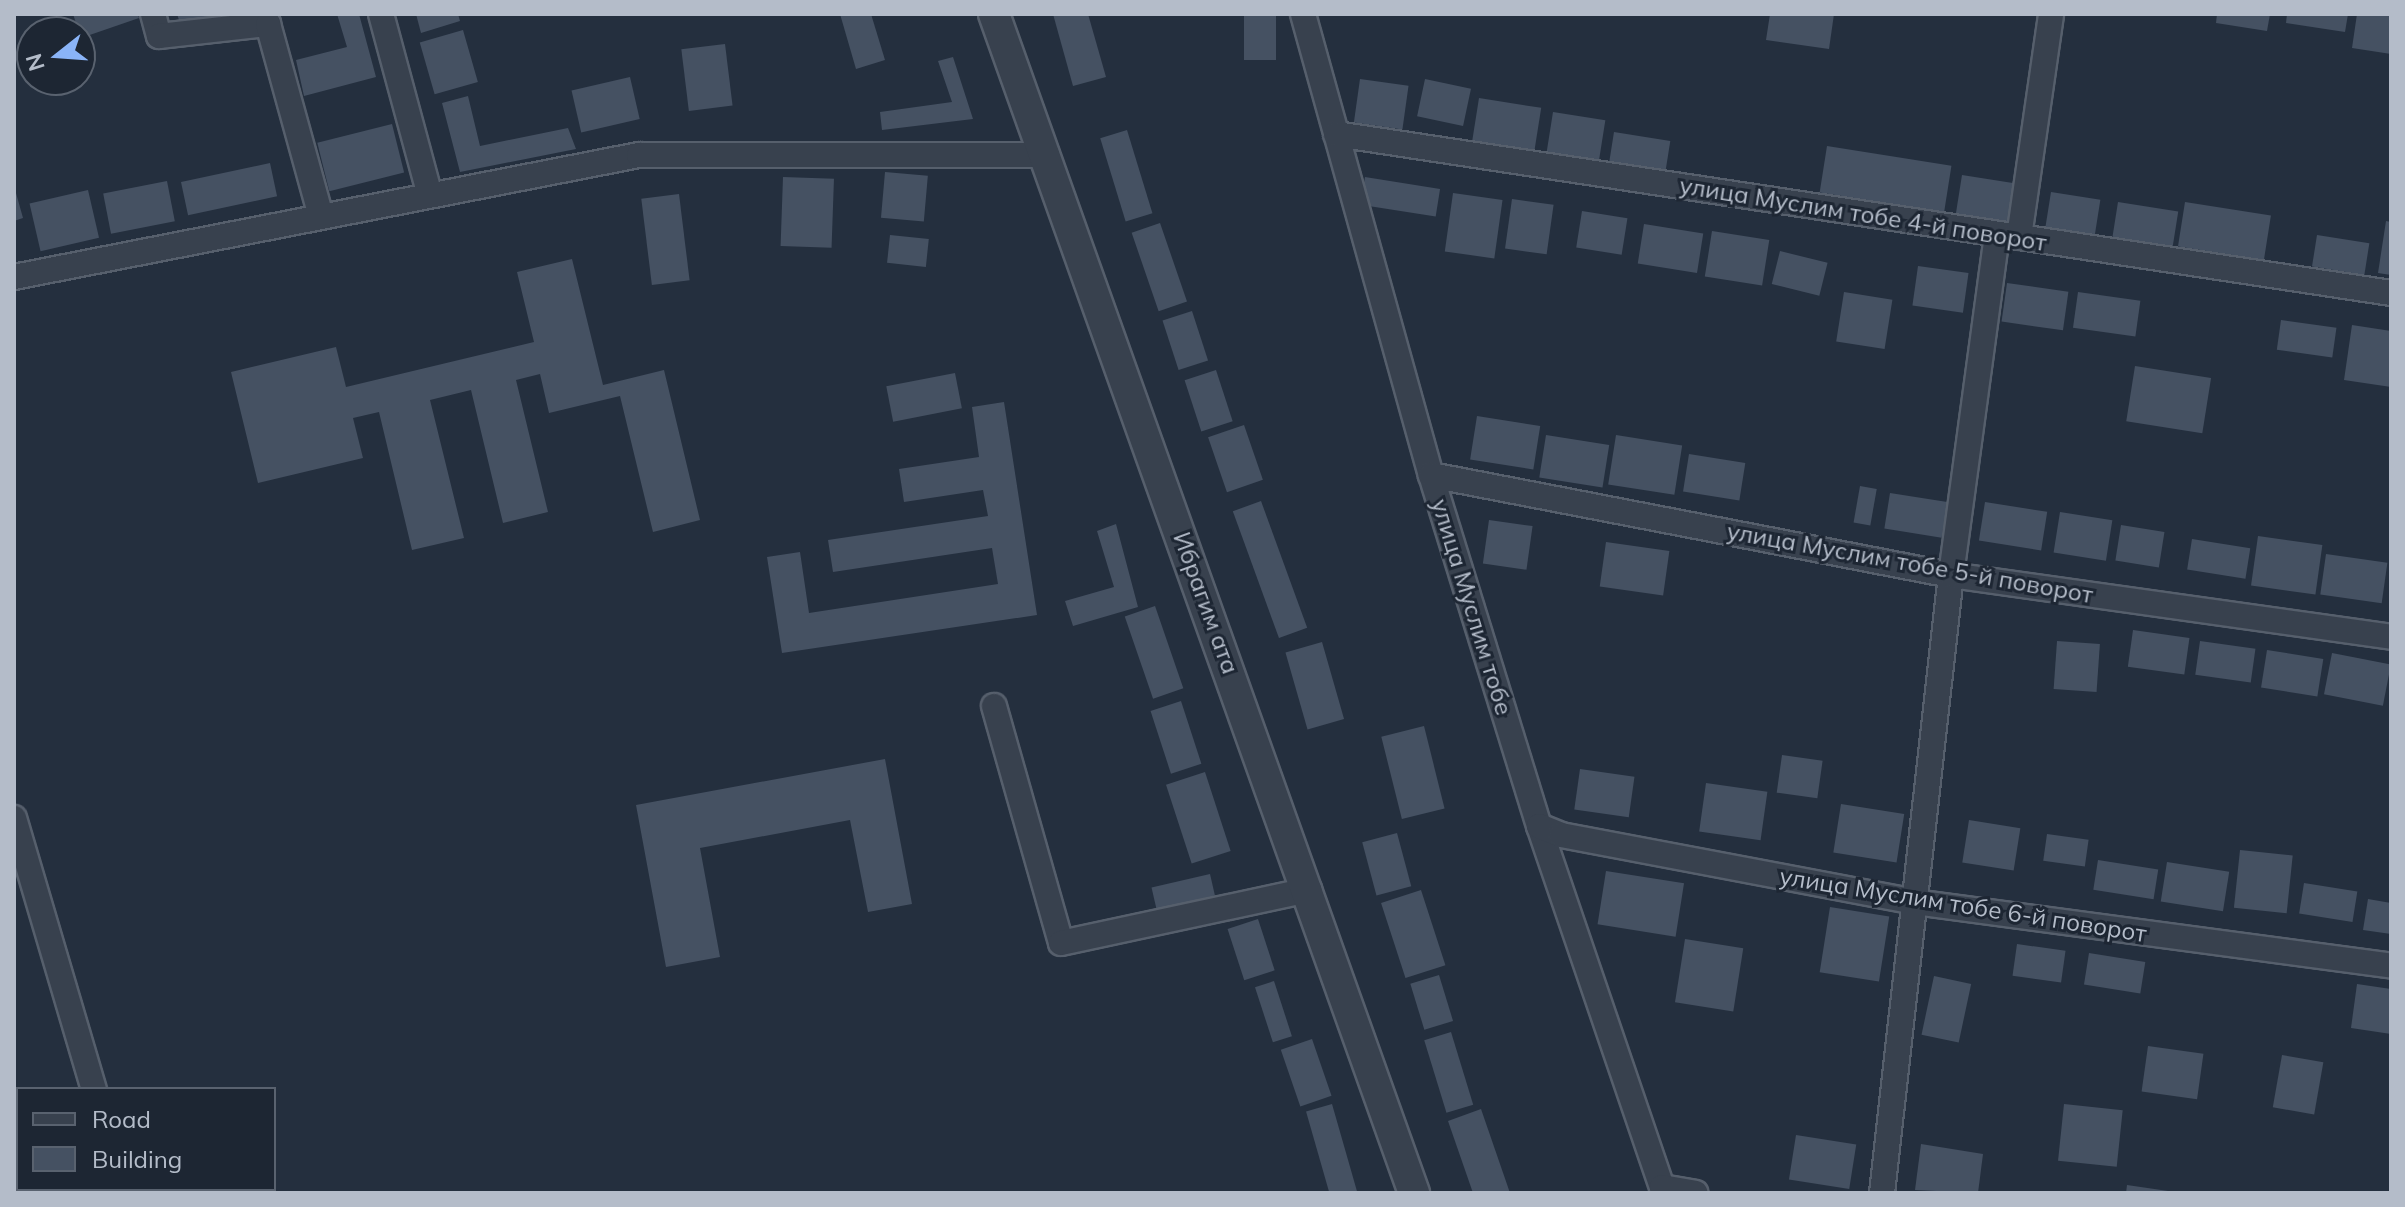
<!DOCTYPE html>
<html>
<head>
<meta charset="utf-8">
<style>
	body { margin:0 }
	#map { position:relative; width:2405px; height:1207px; overflow:hidden; background:#242f3e; font-family:Mulish,sans-serif }
	div>[style] { position:absolute }
	[style*='--x'] { left:calc(var(--x)*1px); top:calc(var(--y)*1px); width:calc(var(--w)*1px); rotate:calc(var(--a)*1deg) }
	.building>* { inset:0; background:#455162; transform-origin:0 0 }
	.roads { filter:drop-shadow(2px 0 #565f6c) drop-shadow(-2px 0 #565f6c) drop-shadow(0 2px #565f6c) drop-shadow(0 -2px #565f6c) }
	.minor>* { height:24px; margin:-12px; padding:0 12px; transform-origin:12px; border-radius:12px; background:#38414e }
	.tertiary>* { height:30px; margin:-15px; padding:0 15px; transform-origin:15px; border-radius:15px; background:#38414e }
	span { translate:-50% -50%; white-space:nowrap; text-align:center; line-height:1.15; -webkit-text-stroke:6px #1d2633; paint-order:stroke }
	.street-label { font-size:24px; color:#b4bcc9 }
	.frame { position:absolute; inset:0; border:16px solid #b4bcc9; pointer-events:none }
	.legend { position:absolute; left:16px; top:1087px; width:260px; height:104px; box-sizing:border-box; background:#1d2633; border:2px solid #59626f; margin:0; padding:10px 14px; list-style:none; font-size:24px; color:#b4bcc9 }
	.legend li { display:flex; align-items:center; gap:16px; height:40px }
	.legend b { width:40px; border:2px solid #59626f }
	.north { position:absolute; left:16px; top:16px; width:80px; height:80px; box-sizing:border-box; background:#1d2633; border:2px solid #59626f; border-radius:50%; rotate:253deg; font-size:22px; font-weight:700; line-height:32px; text-align:center; color:#b4bcc9 }
	.north::after { content:''; display:block; margin:auto; width:28px; height:36px; background:#8ab4f8; clip-path:polygon(50% 0,100% 100%,50% 72%,0 100%) }
</style>
</head>
<body>
<div id="map">
	<div class="building">
		<i style="clip-path:polygon(73px 14px,138px 14px,139px 18px,81px 38px)"></i>
		<i style="clip-path:polygon(177px 14px,232px 14px,232px 15px,182px 29px)"></i>
		<i style="clip-path:polygon(337px 14px,359px 14px,376px 77px,304px 96px,296px 60px,347px 47px)"></i>
		<i style="clip-path:polygon(416px 14px,458px 14px,460px 21px,421px 33px)"></i>
		<i style="clip-path:polygon(840px 14px,871px 14px,885px 60px,856px 69px)"></i>
		<i style="clip-path:polygon(1053px 14px,1088px 14px,1106px 77px,1073px 86px)"></i>
		<i style="left:1244px;top:14px;width:32px;height:46px"></i>
		<i style="clip-path:polygon(1770px 14px,1834px 14px,1829px 49px,1766px 40px)"></i>
		<i style="clip-path:polygon(2217px 14px,2270px 14px,2267px 31px,2216px 23px)"></i>
		<i style="clip-path:polygon(2287px 14px,2348px 14px,2345px 32px,2286px 23px)"></i>
		<i style="clip-path:polygon(2357px 14px,2391px 14px,2391px 54px,2352px 48px)"></i>
		<i style="left:463px;top:30px;width:54px;height:45px;rotate:74deg"></i>
		<i style="left:725px;top:44px;width:62px;height:44px;rotate:83deg"></i>
		<i style="clip-path:polygon(953px 57px,973px 119px,882px 130px,880px 112px,952px 102px,938px 61px)"></i>
		<i style="left:630px;top:77px;width:43px;height:60px;rotate:77deg"></i>
		<i style="left:1360px;top:79px;width:49px;height:44px;rotate:8deg"></i>
		<i style="left:1425px;top:79px;width:47px;height:38px;rotate:12deg"></i>
		<i style="clip-path:polygon(468px 96px,480px 146px,568px 128px,576px 149px,460px 172px,442px 103px)"></i>
		<i style="left:1479px;top:98px;width:63px;height:43px;rotate:9deg"></i>
		<i style="left:1553px;top:112px;width:53px;height:46px;rotate:9deg"></i>
		<i style="left:392px;top:124px;width:50px;height:77px;rotate:76deg"></i>
		<i style="left:1127px;top:130px;width:87px;height:28px;rotate:73deg"></i>
		<i style="left:1614px;top:132px;width:57px;height:36px;rotate:9deg"></i>
		<i style="left:1827px;top:146px;width:126px;height:47px;rotate:9deg"></i>
		<i style="left:270px;top:163px;width:34px;height:91px;rotate:78deg"></i>
		<i style="left:885px;top:172px;width:43px;height:46px;rotate:5deg"></i>
		<i style="left:1962px;top:175px;width:53px;height:39px;rotate:9deg"></i>
		<i style="left:783px;top:177px;width:51px;height:69px;rotate:2deg"></i>
		<i style="left:1365px;top:177px;width:76px;height:28px;rotate:9deg"></i>
		<i style="left:167px;top:181px;width:41px;height:65px;rotate:79deg"></i>
		<i style="clip-path:polygon(14px 186px,23px 218px,14px 221px)"></i>
		<i style="left:88px;top:190px;width:49px;height:60px;rotate:77deg"></i>
		<i style="left:2051px;top:192px;width:50px;height:40px;rotate:9deg"></i>
		<i style="left:1453px;top:193px;width:50px;height:59px;rotate:8deg"></i>
		<i style="left:679px;top:194px;width:87px;height:38px;rotate:83deg"></i>
		<i style="left:1512px;top:199px;width:42px;height:50px;rotate:8deg"></i>
		<i style="left:2118px;top:202px;width:61px;height:41px;rotate:9deg"></i>
		<i style="left:2185px;top:202px;width:87px;height:45px;rotate:9deg"></i>
		<i style="left:1582px;top:211px;width:46px;height:37px;rotate:9deg"></i>
		<i style="clip-path:polygon(2386px 221px,2391px 222px,2391px 275px,2378px 273px)"></i>
		<i style="left:1160px;top:223px;width:83px;height:30px;rotate:71deg"></i>
		<i style="left:1644px;top:224px;width:60px;height:40px;rotate:9deg"></i>
		<i style="left:1712px;top:231px;width:58px;height:46px;rotate:9deg"></i>
		<i style="left:890px;top:235px;width:39px;height:28px;rotate:6deg"></i>
		<i style="left:2317px;top:235px;width:53px;height:32px;rotate:9deg"></i>
		<i style="left:1780px;top:251px;width:49px;height:34px;rotate:14deg"></i>
		<i style="clip-path:polygon(572px 259px,603px 385px,664px 370px,700px 520px,653px 532px,620px 396px,549px 413px,540px 374px,516px 380px,548px 512px,503px 523px,471px 390px,430px 400px,464px 538px,412px 550px,379px 412px,353px 418px,363px 458px,258px 483px,231px 372px,336px 347px,346px 387px,534px 342px,517px 272px)"></i>
		<i style="left:1918px;top:266px;width:51px;height:40px;rotate:8deg"></i>
		<i style="left:2007px;top:283px;width:62px;height:39px;rotate:8deg"></i>
		<i style="left:1844px;top:292px;width:49px;height:50px;rotate:9deg"></i>
		<i style="left:2078px;top:292px;width:63px;height:36px;rotate:8deg"></i>
		<i style="left:1192px;top:311px;width:52px;height:31px;rotate:72deg"></i>
		<i style="left:2281px;top:320px;width:56px;height:30px;rotate:8deg"></i>
		<i style="clip-path:polygon(2352px 325px,2391px 331px,2391px 387px,2344px 380px)"></i>
		<i style="left:2135px;top:366px;width:77px;height:56px;rotate:9deg"></i>
		<i style="left:1216px;top:370px;width:54px;height:33px;rotate:72deg"></i>
		<i style="left:955px;top:373px;width:36px;height:70px;rotate:79deg"></i>
		<i style="clip-path:polygon(1004px 402px,1037px 615px,782px 653px,767px 557px,800px 552px,809px 613px,998px 584px,992px 548px,833px 572px,828px 540px,988px 516px,983px 490px,904px 502px,899px 469px,979px 457px,972px 407px)"></i>
		<i style="left:1477px;top:416px;width:64px;height:44px;rotate:9deg"></i>
		<i style="left:1244px;top:425px;width:58px;height:38px;rotate:71deg"></i>
		<i style="left:1546px;top:435px;width:64px;height:43px;rotate:9deg"></i>
		<i style="left:1616px;top:435px;width:67px;height:50px;rotate:9deg"></i>
		<i style="left:1689px;top:454px;width:57px;height:38px;rotate:9deg"></i>
		<i style="left:1860px;top:486px;width:17px;height:37px;rotate:10deg"></i>
		<i style="left:1890px;top:493px;width:58px;height:36px;rotate:9deg"></i>
		<i style="left:1261px;top:501px;width:135px;height:30px;rotate:70deg"></i>
		<i style="left:1985px;top:502px;width:63px;height:39px;rotate:9deg"></i>
		<i style="left:2060px;top:512px;width:53px;height:41px;rotate:9deg"></i>
		<i style="left:1489px;top:520px;width:44px;height:44px;rotate:8deg"></i>
		<i style="clip-path:polygon(1116px 524px,1138px 607px,1073px 626px,1065px 601px,1114px 587px,1097px 531px)"></i>
		<i style="left:2121px;top:525px;width:44px;height:36px;rotate:9deg"></i>
		<i style="left:2258px;top:536px;width:65px;height:50px;rotate:8deg"></i>
		<i style="left:2192px;top:539px;width:59px;height:31px;rotate:9deg"></i>
		<i style="left:1606px;top:542px;width:64px;height:45px;rotate:8deg"></i>
		<i style="left:2326px;top:554px;width:62px;height:41px;rotate:8deg"></i>
		<i style="left:1155px;top:606px;width:87px;height:32px;rotate:71deg"></i>
		<i style="left:2133px;top:630px;width:57px;height:37px;rotate:8deg"></i>
		<i style="left:2057px;top:641px;width:43px;height:48px;rotate:4deg"></i>
		<i style="left:2200px;top:641px;width:56px;height:34px;rotate:8deg"></i>
		<i style="left:1322px;top:642px;width:80px;height:38px;rotate:74deg"></i>
		<i style="left:2267px;top:650px;width:57px;height:38px;rotate:9deg"></i>
		<i style="left:2332px;top:653px;width:60px;height:42px;rotate:11deg"></i>
		<i style="left:1181px;top:701px;width:66px;height:32px;rotate:72deg"></i>
		<i style="left:1424px;top:726px;width:85px;height:44px;rotate:76deg"></i>
		<i style="left:1782px;top:755px;width:41px;height:38px;rotate:8deg"></i>
		<i style="clip-path:polygon(885px 759px,912px 904px,868px 912px,850px 820px,700px 848px,720px 957px,666px 967px,636px 805px)"></i>
		<i style="left:1580px;top:769px;width:55px;height:41px;rotate:8deg"></i>
		<i style="left:1205px;top:772px;width:83px;height:41px;rotate:72deg"></i>
		<i style="left:1706px;top:783px;width:62px;height:49px;rotate:8deg"></i>
		<i style="left:1841px;top:804px;width:64px;height:49px;rotate:9deg"></i>
		<i style="left:1969px;top:820px;width:52px;height:43px;rotate:9deg"></i>
		<i style="left:1397px;top:833px;width:55px;height:36px;rotate:75deg"></i>
		<i style="left:2047px;top:834px;width:42px;height:27px;rotate:8deg"></i>
		<i style="left:2240px;top:850px;width:53px;height:58px;rotate:6deg"></i>
		<i style="left:2098px;top:860px;width:61px;height:30px;rotate:9deg"></i>
		<i style="left:2167px;top:862px;width:63px;height:40px;rotate:9deg"></i>
		<i style="left:1606px;top:871px;width:79px;height:54px;rotate:9deg"></i>
		<i style="left:1210px;top:874px;width:22px;height:60px;rotate:77deg"></i>
		<i style="left:2304px;top:883px;width:54px;height:31px;rotate:9deg"></i>
		<i style="left:1421px;top:890px;width:79px;height:42px;rotate:72deg"></i>
		<i style="clip-path:polygon(2368px 899px,2391px 903px,2391px 934px,2363px 930px)"></i>
		<i style="left:1830px;top:907px;width:60px;height:66px;rotate:9deg"></i>
		<i style="left:1258px;top:919px;width:54px;height:32px;rotate:72deg"></i>
		<i style="left:1685px;top:939px;width:59px;height:64px;rotate:9deg"></i>
		<i style="left:2017px;top:944px;width:49px;height:32px;rotate:8deg"></i>
		<i style="left:2089px;top:953px;width:57px;height:32px;rotate:9deg"></i>
		<i style="left:1439px;top:975px;width:48px;height:30px;rotate:73deg"></i>
		<i style="left:1934px;top:976px;width:38px;height:60px;rotate:12deg"></i>
		<i style="left:1274px;top:981px;width:58px;height:20px;rotate:72deg"></i>
		<i style="clip-path:polygon(2357px 984px,2391px 989px,2391px 1034px,2351px 1028px)"></i>
		<i style="left:1451px;top:1032px;width:76px;height:28px;rotate:73deg"></i>
		<i style="left:1312px;top:1039px;width:60px;height:33px;rotate:71deg"></i>
		<i style="left:2148px;top:1046px;width:56px;height:46px;rotate:8deg"></i>
		<i style="left:2282px;top:1055px;width:42px;height:53px;rotate:10deg"></i>
		<i style="left:1332px;top:1104px;width:92px;height:27px;rotate:74deg"></i>
		<i style="left:2064px;top:1104px;width:59px;height:57px;rotate:6deg"></i>
		<i style="clip-path:polygon(1481px 1109px,1510px 1193px,1473px 1193px,1448px 1121px)"></i>
		<i style="left:1796px;top:1135px;width:61px;height:45px;rotate:9deg"></i>
		<i style="clip-path:polygon(1921px 1144px,1983px 1154px,1978px 1193px,1915px 1190px)"></i>
		<i style="clip-path:polygon(2127px 1185px,2168px 1191px,2168px 1193px,2126px 1193px)"></i>
		<i style="left:46px;top:1189px;width:48px;height:4px"></i>
		<i style="left:167px;top:1189px;width:46px;height:4px"></i>
	</div>
	<div class="roads">
		<div class="minor">
			<i style="--x:153;--y:14;--w:23;--a:75"></i>
			<i style="--x:159;--y:36;--w:110;--a:-6.3"></i>
			<i style="--x:268;--y:24;--w:200;--a:74.6"></i>
			<i style="--x:381;--y:14;--w:188;--a:74.9"></i>
			<i style="--x:1303;--y:14;--w:478;--a:74.5"></i>
			<i style="--x:1431;--y:475;--w:367;--a:72.9"></i>
			<i style="--x:1539;--y:826;--w:388;--a:71.2"></i>
			<i style="--x:1336;--y:134;--w:1067;--a:8.57"></i>
			<i style="--x:2019;--y:237;--w:225;--a:-81.8"></i>
			<i style="--x:14;--y:277;--w:637;--a:-11.05"></i>
			<i style="--x:639;--y:155;--w:408;--a:0"></i>
			<i style="--x:1431;--y:475;--w:530;--a:10.89"></i>
			<i style="--x:1951;--y:575;--w:444;--a:8"></i>
			<i style="--x:994;--y:706;--w:246;--a:74.2"></i>
			<i style="--x:1061;--y:943;--w:254;--a:-12.1"></i>
			<i style="--x:14;--y:818;--w:283;--a:73.6"></i>
			<i style="--x:1539;--y:826;--w:24;--a:22"></i>
			<i style="--x:1561;--y:835;--w:359;--a:10.7"></i>
			<i style="--x:1914;--y:902;--w:481;--a:7.6"></i>
			<i style="--x:1662;--y:1187;--w:34;--a:10"></i>
			<i style="--x:124;--y:1189;--w:4;--a:76"></i>
			<i style="--x:1882;--y:1193;--w:622;--a:-83.63"></i>
			<i style="--x:1951;--y:575;--w:344;--a:-82.3"></i>
		</div>
		<div class="tertiary">
			<i style="--x:994;--y:14;--w:1252;--a:70.39"></i>
		</div>
	</div>
	<div class="street-label">
		<span style="left:1863px;top:214px;rotate:9deg">улица Муслим тобе 4-й поворот</span>
		<span style="left:1910px;top:563px;rotate:10deg">улица Муслим тобе 5-й поворот</span>
		<span style="left:1206px;top:603px;rotate:70deg">Ибрагим ата</span>
		<span style="left:1472px;top:607px;rotate:73deg">улица Муслим тобе</span>
		<span style="left:1963px;top:905px;rotate:9deg">улица Муслим тобе 6-й поворот</span>
	</div>
	<div class="frame"></div>
	<ul class="legend">
	<li><b style="height:10px;background:#38414e"></b>Road</li>
	<li><b style="height:22px;background:#455162"></b>Building</li>
	</ul>
	<div class="north">N</div>
</div>
</body>
</html>
